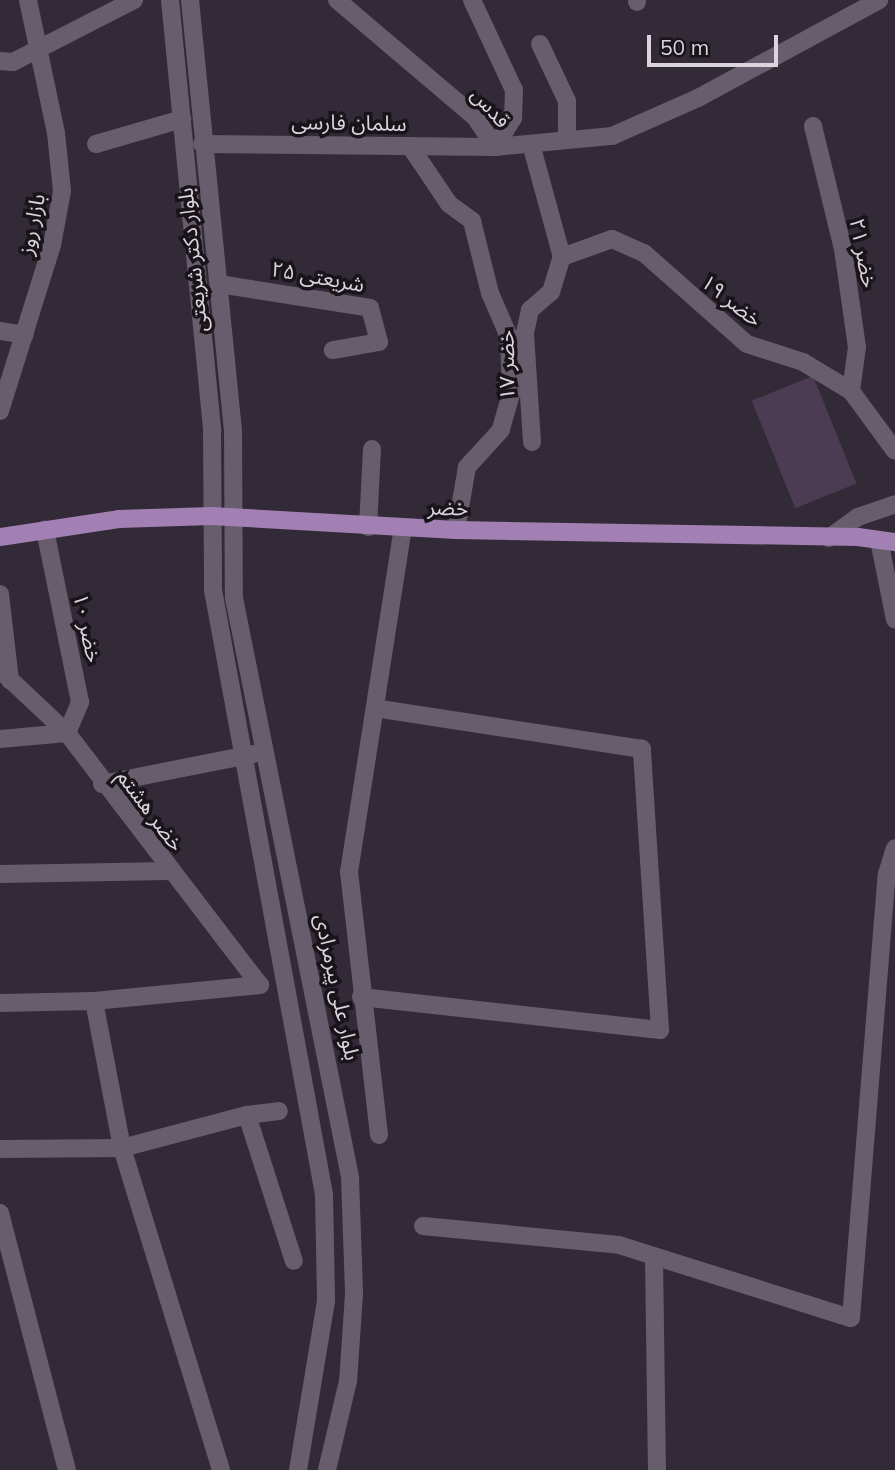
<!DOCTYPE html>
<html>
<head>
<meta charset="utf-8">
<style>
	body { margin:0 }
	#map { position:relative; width:895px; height:1470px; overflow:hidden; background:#332a37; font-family:Mulish,"Noto Sans Arabic",sans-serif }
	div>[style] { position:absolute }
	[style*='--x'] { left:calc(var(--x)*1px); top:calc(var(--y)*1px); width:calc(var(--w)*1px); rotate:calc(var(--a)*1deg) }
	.green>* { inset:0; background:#4b3c53; transform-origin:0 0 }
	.minor>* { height:18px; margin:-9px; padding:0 9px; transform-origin:9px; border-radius:9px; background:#675d6c }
	.major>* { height:18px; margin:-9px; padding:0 9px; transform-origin:9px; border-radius:9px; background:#a280b4 }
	span { translate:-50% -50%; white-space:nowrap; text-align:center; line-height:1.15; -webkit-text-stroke:7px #18141a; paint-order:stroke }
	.street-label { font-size:21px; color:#dad4dd }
	.scale { position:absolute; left:647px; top:35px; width:131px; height:32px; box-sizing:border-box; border:4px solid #dad4dd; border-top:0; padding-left:9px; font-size:21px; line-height:24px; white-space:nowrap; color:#dad4dd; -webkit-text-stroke:5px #18141a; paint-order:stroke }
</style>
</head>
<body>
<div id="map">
	<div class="green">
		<i style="left:813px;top:376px;width:116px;height:66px;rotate:68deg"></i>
	</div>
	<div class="minor">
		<i style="--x:170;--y:0;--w:434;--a:84.4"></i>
		<i style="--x:212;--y:432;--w:158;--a:89.6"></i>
		<i style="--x:213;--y:590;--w:614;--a:79.59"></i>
		<i style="--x:324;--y:1194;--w:107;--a:88.9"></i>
		<i style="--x:326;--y:1301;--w:171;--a:99.4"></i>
		<i style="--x:190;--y:0;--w:433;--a:84.3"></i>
		<i style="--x:233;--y:431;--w:167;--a:89.7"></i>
		<i style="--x:234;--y:598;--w:591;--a:78.67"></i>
		<i style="--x:350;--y:1177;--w:117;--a:88"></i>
		<i style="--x:354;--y:1294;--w:87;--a:93.9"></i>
		<i style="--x:348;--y:1381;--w:91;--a:103.3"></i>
		<i style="--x:337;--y:0;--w:181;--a:40.3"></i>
		<i style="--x:475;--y:117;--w:36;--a:56"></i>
		<i style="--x:472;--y:0;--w:99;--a:65"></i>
		<i style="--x:514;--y:90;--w:28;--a:92"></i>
		<i style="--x:513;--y:118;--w:34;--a:122"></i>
		<i style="--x:637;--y:0;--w:2;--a:90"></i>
		<i style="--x:540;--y:44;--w:63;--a:64.7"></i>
		<i style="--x:567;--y:101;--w:39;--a:90"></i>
		<i style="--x:0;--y:61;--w:13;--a:4"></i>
		<i style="--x:13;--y:62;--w:136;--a:-27.1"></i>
		<i style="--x:813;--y:126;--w:127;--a:76.3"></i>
		<i style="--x:843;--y:249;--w:99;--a:81.9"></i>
		<i style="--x:857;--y:347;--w:44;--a:97.8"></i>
		<i style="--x:96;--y:144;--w:90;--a:-16.2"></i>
		<i style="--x:202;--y:144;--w:293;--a:0.6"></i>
		<i style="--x:495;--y:147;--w:118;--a:-5.4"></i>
		<i style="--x:612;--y:136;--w:94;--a:-23.8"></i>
		<i style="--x:698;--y:98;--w:206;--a:-28.4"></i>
		<i style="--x:531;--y:144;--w:117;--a:74.7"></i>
		<i style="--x:410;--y:146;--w:70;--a:56.1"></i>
		<i style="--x:449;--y:204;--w:29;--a:36"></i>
		<i style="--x:472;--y:221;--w:74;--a:76"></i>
		<i style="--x:490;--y:293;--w:48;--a:66.6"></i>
		<i style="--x:509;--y:337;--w:57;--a:88"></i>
		<i style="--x:511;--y:394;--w:37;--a:106"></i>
		<i style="--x:501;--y:430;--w:50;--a:132.6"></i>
		<i style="--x:467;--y:467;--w:64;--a:99.9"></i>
		<i style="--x:562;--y:257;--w:53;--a:-19.8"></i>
		<i style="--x:612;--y:239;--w:35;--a:24"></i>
		<i style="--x:644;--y:253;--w:137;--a:41.5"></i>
		<i style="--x:747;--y:344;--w:59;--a:17.8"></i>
		<i style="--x:803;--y:362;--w:56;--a:31.1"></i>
		<i style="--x:851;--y:391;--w:74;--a:53.7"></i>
		<i style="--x:219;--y:284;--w:153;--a:9"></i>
		<i style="--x:370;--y:308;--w:35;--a:75"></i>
		<i style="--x:379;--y:342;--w:47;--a:170.1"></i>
		<i style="--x:0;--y:331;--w:25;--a:9"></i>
		<i style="--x:0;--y:411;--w:174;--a:-72.6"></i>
		<i style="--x:52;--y:245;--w:55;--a:-79.5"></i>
		<i style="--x:62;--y:191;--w:58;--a:-95.9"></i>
		<i style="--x:56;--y:133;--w:136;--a:-101.9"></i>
		<i style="--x:532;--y:442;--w:109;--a:-93.7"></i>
		<i style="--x:525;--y:333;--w:24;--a:-78"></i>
		<i style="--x:530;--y:310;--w:28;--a:-41"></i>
		<i style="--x:551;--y:292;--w:37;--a:-73"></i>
		<i style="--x:368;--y:527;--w:78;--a:-87.1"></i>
		<i style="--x:829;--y:538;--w:36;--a:-36"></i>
		<i style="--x:858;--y:517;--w:39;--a:-19"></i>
		<i style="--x:879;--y:540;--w:81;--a:78.6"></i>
		<i style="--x:0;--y:594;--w:87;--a:83.4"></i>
		<i style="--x:0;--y:670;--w:92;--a:43.2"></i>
		<i style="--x:67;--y:733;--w:317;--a:52.6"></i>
		<i style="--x:0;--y:739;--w:67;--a:-5.1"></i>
		<i style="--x:67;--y:733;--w:34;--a:-67"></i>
		<i style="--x:80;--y:702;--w:176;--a:-101.5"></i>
		<i style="--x:102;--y:784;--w:154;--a:-11.2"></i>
		<i style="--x:0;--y:874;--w:169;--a:-1"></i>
		<i style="--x:361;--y:997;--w:301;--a:6.3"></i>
		<i style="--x:660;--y:1030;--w:282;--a:-93.7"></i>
		<i style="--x:642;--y:749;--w:270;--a:-171.3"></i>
		<i style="--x:94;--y:1001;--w:150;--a:79.2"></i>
		<i style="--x:122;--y:1148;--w:337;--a:72.9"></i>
		<i style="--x:0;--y:1003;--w:94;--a:-1.2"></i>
		<i style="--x:94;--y:1001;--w:167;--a:-5.5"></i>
		<i style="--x:247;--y:1115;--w:153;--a:72.2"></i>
		<i style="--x:379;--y:1135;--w:265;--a:-96.5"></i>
		<i style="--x:349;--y:872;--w:348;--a:-81.1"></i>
		<i style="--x:0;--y:1149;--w:122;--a:-0.5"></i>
		<i style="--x:122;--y:1148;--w:129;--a:-14.8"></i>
		<i style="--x:247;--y:1115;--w:32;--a:-7"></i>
		<i style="--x:0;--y:1213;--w:266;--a:75.4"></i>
		<i style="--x:423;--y:1226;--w:197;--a:5.5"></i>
		<i style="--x:619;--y:1245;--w:243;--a:17.5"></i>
		<i style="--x:851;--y:1318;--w:445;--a:-85.4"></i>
		<i style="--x:887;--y:874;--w:27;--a:-73"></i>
		<i style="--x:654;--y:1257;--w:213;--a:89.2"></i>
	</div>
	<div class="major">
		<i style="--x:0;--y:537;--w:120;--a:-8.6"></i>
		<i style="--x:119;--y:519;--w:92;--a:-1.9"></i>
		<i style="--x:211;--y:516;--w:245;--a:3.3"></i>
		<i style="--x:456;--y:530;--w:402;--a:1"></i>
		<i style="--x:858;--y:537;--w:37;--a:8"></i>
	</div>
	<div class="street-label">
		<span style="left:491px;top:107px;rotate:48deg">قدس</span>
		<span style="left:349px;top:122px;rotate:1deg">سلمان فارسی</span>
		<span style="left:31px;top:224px;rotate:-78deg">بازار روز</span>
		<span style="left:864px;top:253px;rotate:79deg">خضر ۲۱</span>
		<span style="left:192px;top:260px;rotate:-96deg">بلوار دکتر شریعتی</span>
		<span style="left:318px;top:276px;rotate:10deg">شریعتی ۲۵</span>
		<span style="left:732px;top:300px;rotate:38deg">خضر ۱۹</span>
		<span style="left:506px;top:365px;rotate:-91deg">خضر ۱۷</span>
		<span style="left:448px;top:507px;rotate:2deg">خضر</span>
		<span style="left:88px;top:628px;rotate:78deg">خضر ۱۰</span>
		<span style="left:151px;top:810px;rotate:53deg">خضر هشتم</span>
		<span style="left:338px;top:987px;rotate:78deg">بلوار علی پیرمرادی</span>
	</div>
	<div class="scale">50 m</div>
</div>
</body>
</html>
